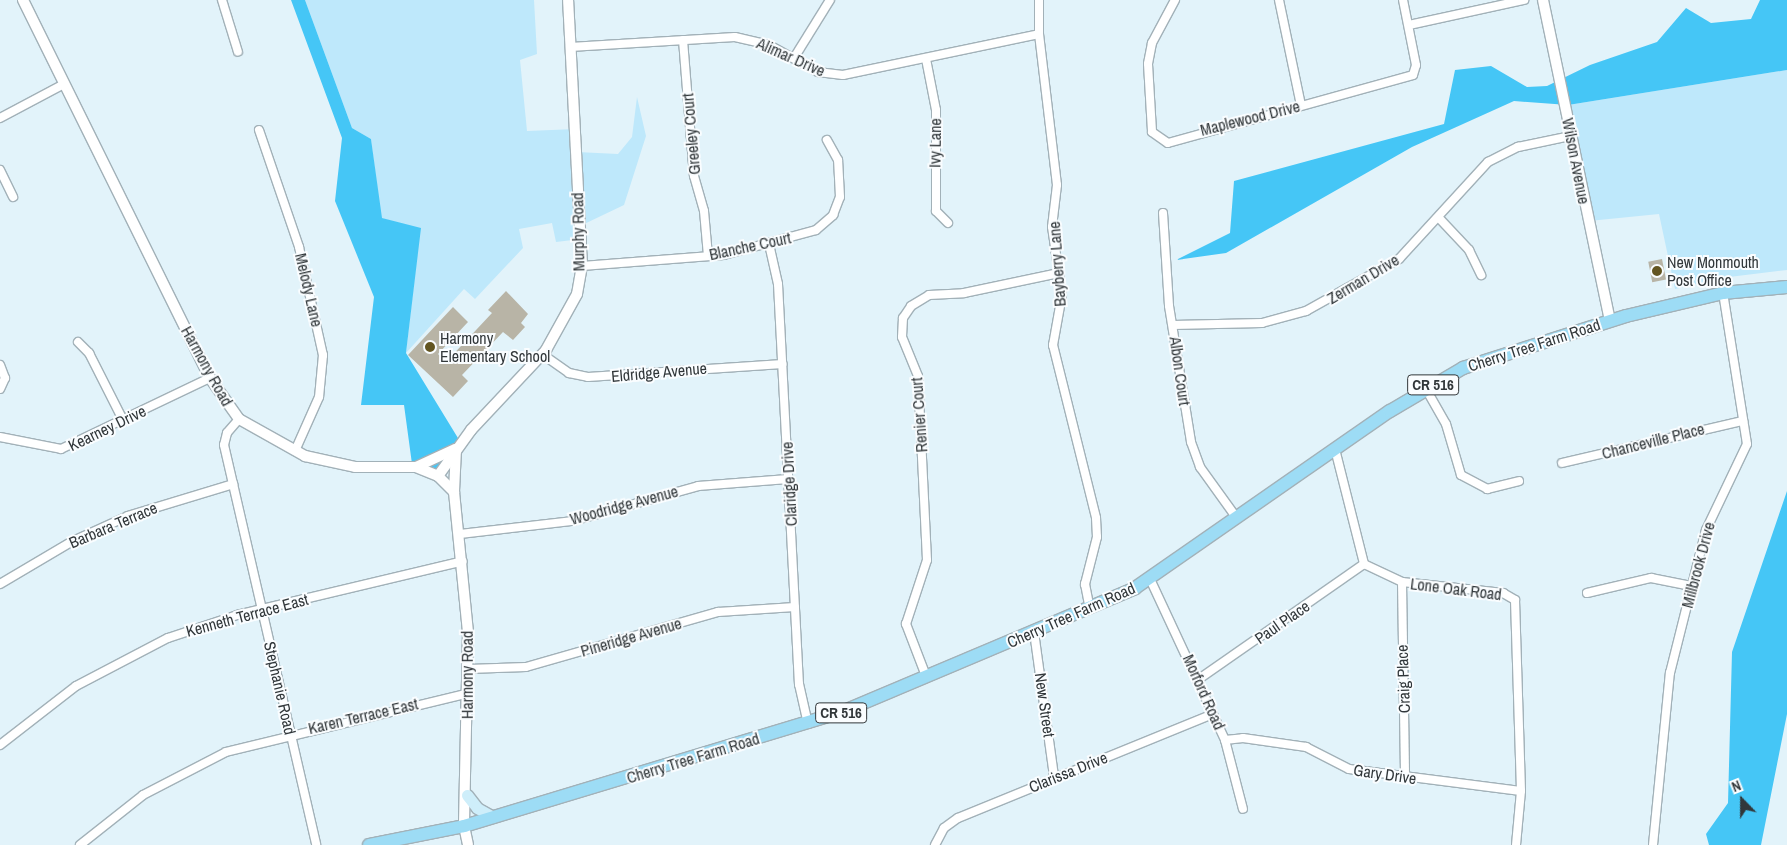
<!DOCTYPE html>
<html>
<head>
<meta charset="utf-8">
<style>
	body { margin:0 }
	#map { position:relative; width:1787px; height:845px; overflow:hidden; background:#e2f3fa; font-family:"Archivo Narrow",sans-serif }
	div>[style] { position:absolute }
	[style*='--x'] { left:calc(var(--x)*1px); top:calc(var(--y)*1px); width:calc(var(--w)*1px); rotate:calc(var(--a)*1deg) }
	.green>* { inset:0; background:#bee8fb }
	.forest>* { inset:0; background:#45c6f6 }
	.building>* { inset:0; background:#b8b4a6; transform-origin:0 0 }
	.roads { filter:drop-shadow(1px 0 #a2b1b8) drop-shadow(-1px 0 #a2b1b8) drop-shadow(0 1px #a2b1b8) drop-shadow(0 -1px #a2b1b8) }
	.minor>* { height:8px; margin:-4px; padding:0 4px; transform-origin:4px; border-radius:4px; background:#fff }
	.tertiary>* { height:10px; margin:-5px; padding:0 5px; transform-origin:5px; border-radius:5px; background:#fff }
	.secondary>* { height:11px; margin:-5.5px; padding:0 5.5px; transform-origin:5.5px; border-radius:5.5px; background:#ceeefa }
	.primary>* { height:12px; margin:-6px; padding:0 6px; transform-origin:6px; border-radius:6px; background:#9ddcf5 }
	.dots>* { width:14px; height:14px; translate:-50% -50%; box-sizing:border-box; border:2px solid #fafdff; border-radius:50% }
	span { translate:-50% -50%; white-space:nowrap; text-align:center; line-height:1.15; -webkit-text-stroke:4px #fafdff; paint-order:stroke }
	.shield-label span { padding:1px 4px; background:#fafdff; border:1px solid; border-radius:4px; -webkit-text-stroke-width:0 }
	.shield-label { font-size:15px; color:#31373a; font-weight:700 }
	.street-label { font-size:16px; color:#31373a }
	.poi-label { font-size:16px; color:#31373a }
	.left { translate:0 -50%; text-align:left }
	.north { position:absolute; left:1717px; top:775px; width:50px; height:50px; -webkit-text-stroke:4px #fafdff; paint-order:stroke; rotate:338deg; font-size:14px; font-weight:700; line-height:20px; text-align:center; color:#31373a }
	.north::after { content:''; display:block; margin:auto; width:18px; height:22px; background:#31373a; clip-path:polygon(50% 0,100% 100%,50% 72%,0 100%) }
</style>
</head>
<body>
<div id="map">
	<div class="green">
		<i style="clip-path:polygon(305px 0,534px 0,537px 54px,520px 60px,527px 131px,576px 129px,577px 152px,618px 154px,632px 137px,637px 97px,646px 136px,624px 205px,580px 226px,581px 239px,556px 242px,552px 223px,519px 229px,523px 248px,475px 299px,464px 289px,406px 353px,420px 229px,381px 218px,371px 139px,352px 128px)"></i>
		<i style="clip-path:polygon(1787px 70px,1787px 270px,1721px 278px,1675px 289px,1659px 214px,1589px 221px,1568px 105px)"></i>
	</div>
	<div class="forest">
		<i style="clip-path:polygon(291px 0,305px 0,352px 128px,371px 139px,382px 218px,421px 228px,406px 353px,461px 443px,440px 475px,412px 464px,404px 405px,361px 405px,374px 297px,335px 201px,342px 138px)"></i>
		<i style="clip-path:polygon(1760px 0,1787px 0,1787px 70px,1568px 105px,1514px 101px,1412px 147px,1226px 253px,1176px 260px,1230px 233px,1234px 181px,1444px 124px,1455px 70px,1491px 66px,1527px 87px,1547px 86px,1590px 65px,1657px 42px,1686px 8px,1711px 23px,1751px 19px)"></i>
		<i style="clip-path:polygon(1787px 491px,1787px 714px,1761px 845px,1709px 845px,1706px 834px,1728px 803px,1732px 652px)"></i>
	</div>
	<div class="building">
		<i style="left:1662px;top:259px;width:21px;height:14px;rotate:79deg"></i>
		<i style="clip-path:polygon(506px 291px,528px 314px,521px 323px,525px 327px,513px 340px,503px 332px,462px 375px,468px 381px,453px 397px,408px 355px,453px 307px,468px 322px,438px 354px,446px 362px,492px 313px,488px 310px)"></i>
	</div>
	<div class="roads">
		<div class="minor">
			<i style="--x:222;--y:0;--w:54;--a:72.9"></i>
			<i style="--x:1039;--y:0;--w:34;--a:90"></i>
			<i style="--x:1039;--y:34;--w:152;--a:83.2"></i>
			<i style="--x:1057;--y:185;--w:42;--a:96.8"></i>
			<i style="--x:1052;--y:227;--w:69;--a:81.6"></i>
			<i style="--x:1062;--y:295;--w:51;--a:100.2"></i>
			<i style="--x:1053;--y:345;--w:178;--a:76"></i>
			<i style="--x:1096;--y:518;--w:19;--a:87"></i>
			<i style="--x:1097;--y:537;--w:49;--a:104.3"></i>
			<i style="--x:1085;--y:584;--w:25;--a:79"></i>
			<i style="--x:1175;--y:0;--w:49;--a:118.1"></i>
			<i style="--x:1152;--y:43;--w:21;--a:101"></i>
			<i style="--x:1148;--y:64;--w:68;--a:86.6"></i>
			<i style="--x:1152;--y:132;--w:19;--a:35"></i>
			<i style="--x:1168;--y:143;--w:254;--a:-15.5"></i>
			<i style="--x:1413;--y:75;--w:10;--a:-73"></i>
			<i style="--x:1416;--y:65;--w:66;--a:-101.3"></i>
			<i style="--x:1279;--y:0;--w:107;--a:78.2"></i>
			<i style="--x:1409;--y:25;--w:118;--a:-12.3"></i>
			<i style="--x:683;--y:40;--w:136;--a:85.4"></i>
			<i style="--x:694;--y:176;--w:36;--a:74"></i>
			<i style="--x:704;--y:211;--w:45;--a:84.9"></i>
			<i style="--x:570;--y:47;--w:165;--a:-3.5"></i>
			<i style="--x:735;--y:37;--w:35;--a:13"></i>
			<i style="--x:769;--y:45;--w:56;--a:28.9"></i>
			<i style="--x:818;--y:72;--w:25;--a:7"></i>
			<i style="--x:843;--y:75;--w:200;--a:-11.8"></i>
			<i style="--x:794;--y:58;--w:68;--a:-58.2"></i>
			<i style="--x:926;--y:59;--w:52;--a:78.9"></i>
			<i style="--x:936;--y:110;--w:101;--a:90"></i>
			<i style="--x:936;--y:211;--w:17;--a:45"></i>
			<i style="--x:0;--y:118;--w:72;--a:-28"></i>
			<i style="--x:259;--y:130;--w:124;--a:71.1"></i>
			<i style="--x:299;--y:247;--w:111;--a:77.5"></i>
			<i style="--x:323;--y:355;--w:42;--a:95.4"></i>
			<i style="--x:319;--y:397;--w:59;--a:114"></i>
			<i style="--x:0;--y:170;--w:30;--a:64"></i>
			<i style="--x:1163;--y:213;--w:93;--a:86.3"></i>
			<i style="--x:1169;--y:306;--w:138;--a:80.8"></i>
			<i style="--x:1191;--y:442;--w:27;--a:70"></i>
			<i style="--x:1200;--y:467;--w:62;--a:54.2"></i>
			<i style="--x:1439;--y:218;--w:44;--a:46.8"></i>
			<i style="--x:1469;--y:250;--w:28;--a:64"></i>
			<i style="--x:769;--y:244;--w:41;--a:77.3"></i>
			<i style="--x:778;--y:284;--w:401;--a:87"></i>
			<i style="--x:799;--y:684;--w:41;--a:77.3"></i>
			<i style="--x:582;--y:266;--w:142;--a:-4.4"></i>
			<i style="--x:724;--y:255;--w:95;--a:-15.2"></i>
			<i style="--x:816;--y:230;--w:23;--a:-41"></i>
			<i style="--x:833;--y:215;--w:19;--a:-69"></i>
			<i style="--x:840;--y:197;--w:37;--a:-93"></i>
			<i style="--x:838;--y:160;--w:23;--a:-119"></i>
			<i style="--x:1173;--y:325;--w:89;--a:-1.3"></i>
			<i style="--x:1262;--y:323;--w:46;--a:-15.3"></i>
			<i style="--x:1306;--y:311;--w:107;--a:-29.2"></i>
			<i style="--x:1399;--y:259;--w:132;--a:-47.5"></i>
			<i style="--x:1488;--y:162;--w:34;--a:-27"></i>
			<i style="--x:1518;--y:147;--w:53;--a:-11.9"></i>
			<i style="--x:78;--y:342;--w:16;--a:45"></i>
			<i style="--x:89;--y:353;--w:75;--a:63.1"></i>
			<i style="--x:542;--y:354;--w:33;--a:35"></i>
			<i style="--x:569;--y:373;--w:19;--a:12"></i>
			<i style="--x:588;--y:377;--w:195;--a:-3.8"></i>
			<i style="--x:0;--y:365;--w:14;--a:69"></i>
			<i style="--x:5;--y:378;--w:12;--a:114"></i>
			<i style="--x:1426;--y:389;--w:40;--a:60.3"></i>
			<i style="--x:1446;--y:424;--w:53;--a:73.6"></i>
			<i style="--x:1461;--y:475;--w:30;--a:28"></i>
			<i style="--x:1487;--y:489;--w:33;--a:-14"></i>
			<i style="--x:239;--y:419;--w:18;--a:131"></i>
			<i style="--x:227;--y:433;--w:12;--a:104"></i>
			<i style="--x:224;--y:445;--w:410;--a:77"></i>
			<i style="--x:0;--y:437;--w:62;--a:11.1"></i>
			<i style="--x:61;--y:449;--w:165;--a:-25.5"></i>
			<i style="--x:1335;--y:449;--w:119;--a:75.8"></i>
			<i style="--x:1364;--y:564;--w:42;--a:25.3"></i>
			<i style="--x:1402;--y:582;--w:102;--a:6.2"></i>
			<i style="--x:1503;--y:593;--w:14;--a:30"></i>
			<i style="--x:1515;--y:600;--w:191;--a:88.2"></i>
			<i style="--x:1521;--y:791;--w:54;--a:95.3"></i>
			<i style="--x:1562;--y:463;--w:186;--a:-13.1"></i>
			<i style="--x:460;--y:534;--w:114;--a:-6.6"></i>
			<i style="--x:573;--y:521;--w:130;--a:-15.6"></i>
			<i style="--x:698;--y:486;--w:90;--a:-4.4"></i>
			<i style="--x:1150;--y:579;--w:178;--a:65"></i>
			<i style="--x:1225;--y:740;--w:71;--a:75.4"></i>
			<i style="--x:1402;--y:582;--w:194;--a:89.1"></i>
			<i style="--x:0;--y:584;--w:82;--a:-30.6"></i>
			<i style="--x:71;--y:542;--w:63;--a:-24.5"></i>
			<i style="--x:128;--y:516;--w:110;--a:-16.9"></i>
			<i style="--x:1587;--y:593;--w:66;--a:-13.2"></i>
			<i style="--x:1651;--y:578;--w:41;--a:11.3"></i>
			<i style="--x:1034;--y:632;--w:146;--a:82.1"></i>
			<i style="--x:468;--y:669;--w:58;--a:-2"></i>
			<i style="--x:526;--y:667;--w:200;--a:-16"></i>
			<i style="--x:718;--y:612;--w:77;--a:-3.7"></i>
			<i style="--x:926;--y:676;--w:56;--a:-111"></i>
			<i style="--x:906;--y:624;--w:67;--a:-71.8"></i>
			<i style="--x:927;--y:560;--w:184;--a:-92.8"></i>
			<i style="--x:918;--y:376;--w:42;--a:-112.3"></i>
			<i style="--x:902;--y:337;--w:19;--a:-87"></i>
			<i style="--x:903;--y:318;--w:14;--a:-56"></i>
			<i style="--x:911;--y:306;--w:21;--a:-31"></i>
			<i style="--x:929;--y:295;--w:35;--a:-3"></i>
			<i style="--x:964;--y:293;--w:97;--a:-11.9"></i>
			<i style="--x:1199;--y:679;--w:201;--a:-34.9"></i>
			<i style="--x:1225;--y:740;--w:18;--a:-6"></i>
			<i style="--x:1243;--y:738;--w:64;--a:8.1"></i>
			<i style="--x:1306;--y:747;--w:48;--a:27.1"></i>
			<i style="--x:1349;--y:769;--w:173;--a:7.3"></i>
			<i style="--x:0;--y:745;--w:96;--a:-37.8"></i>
			<i style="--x:76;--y:686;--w:104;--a:-27.6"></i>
			<i style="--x:168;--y:638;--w:73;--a:-18.4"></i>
			<i style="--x:237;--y:615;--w:232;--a:-13.4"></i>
			<i style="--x:80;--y:845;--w:80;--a:-38.4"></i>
			<i style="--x:143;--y:795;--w:93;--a:-27.4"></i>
			<i style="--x:226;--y:752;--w:247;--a:-13.6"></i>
			<i style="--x:935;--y:845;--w:19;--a:-62"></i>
			<i style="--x:944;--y:828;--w:17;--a:-36"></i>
			<i style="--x:958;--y:818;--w:275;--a:-22.2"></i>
			<i style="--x:1653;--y:845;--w:173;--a:-84.4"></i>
			<i style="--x:1670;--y:673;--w:147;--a:-75.9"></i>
			<i style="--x:1706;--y:530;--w:95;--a:-64.5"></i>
			<i style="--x:1747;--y:444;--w:153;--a:-99"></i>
		</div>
		<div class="tertiary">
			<i style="--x:23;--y:0;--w:422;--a:63.7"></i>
			<i style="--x:210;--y:378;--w:50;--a:54.7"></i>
			<i style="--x:239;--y:419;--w:76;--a:29.3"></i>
			<i style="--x:305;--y:456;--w:51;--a:12.4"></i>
			<i style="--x:355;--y:467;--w:61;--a:0"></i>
			<i style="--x:416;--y:467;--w:24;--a:22"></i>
			<i style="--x:438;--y:476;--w:23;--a:45"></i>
			<i style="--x:1543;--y:0;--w:328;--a:78.2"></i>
			<i style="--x:456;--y:449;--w:43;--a:92.7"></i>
			<i style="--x:454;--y:492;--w:141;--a:84.3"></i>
			<i style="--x:468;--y:632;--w:194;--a:91.2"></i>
			<i style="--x:464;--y:826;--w:19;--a:78"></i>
			<i style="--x:416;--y:467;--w:43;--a:-24.8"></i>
			<i style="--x:438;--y:476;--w:57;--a:-54.3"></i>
			<i style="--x:471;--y:430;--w:110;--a:-46.8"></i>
			<i style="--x:546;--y:350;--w:64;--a:-61"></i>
			<i style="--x:577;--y:294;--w:28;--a:-80"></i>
			<i style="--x:582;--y:266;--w:266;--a:-93"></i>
		</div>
		<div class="secondary">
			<i style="--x:467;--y:795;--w:16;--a:52"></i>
			<i style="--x:477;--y:808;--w:18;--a:29"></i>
		</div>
		<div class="primary">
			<i style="--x:369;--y:845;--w:97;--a:-11.3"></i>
			<i style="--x:464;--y:826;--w:395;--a:-16.8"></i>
			<i style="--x:842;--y:712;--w:318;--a:-22.9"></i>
			<i style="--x:1135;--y:588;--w:310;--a:-34.8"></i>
			<i style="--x:1390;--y:411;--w:85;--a:-30.5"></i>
			<i style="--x:1463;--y:368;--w:171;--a:-17.7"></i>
			<i style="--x:1626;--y:316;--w:100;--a:-13.3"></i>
			<i style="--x:1723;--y:293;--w:64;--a:-5.4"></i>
		</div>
	</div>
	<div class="dots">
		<i style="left:1657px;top:271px;background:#635521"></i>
		<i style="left:430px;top:347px;background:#635521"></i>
	</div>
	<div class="shield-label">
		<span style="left:1433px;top:385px">CR 516</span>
		<span style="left:841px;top:713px">CR 516</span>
	</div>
	<div class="street-label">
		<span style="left:791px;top:57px;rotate:24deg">Alimar Drive</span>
		<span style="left:1250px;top:118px;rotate:-14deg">Maplewood Drive</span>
		<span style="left:691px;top:134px;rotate:-95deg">Greeley Court</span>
		<span style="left:935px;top:143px;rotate:-89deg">Ivy Lane</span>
		<span style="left:1576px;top:161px;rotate:79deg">Wilson Avenue</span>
		<span style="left:578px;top:232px;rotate:-91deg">Murphy Road</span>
		<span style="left:750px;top:246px;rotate:-12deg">Blanche Court</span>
		<span style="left:1057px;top:264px;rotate:-94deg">Bayberry Lane</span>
		<span style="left:1363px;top:279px;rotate:-31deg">Zerman Drive</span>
		<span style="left:309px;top:290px;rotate:77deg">Melody Lane</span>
		<span style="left:1534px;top:345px;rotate:-18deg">Cherry Tree Farm Road</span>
		<span style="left:207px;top:366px;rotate:61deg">Harmony Road</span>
		<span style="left:1180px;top:371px;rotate:82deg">Albon Court</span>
		<span style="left:659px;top:372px;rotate:-5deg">Eldridge Avenue</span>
		<span style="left:919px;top:415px;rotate:-94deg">Renier Court</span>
		<span style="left:107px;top:428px;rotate:-26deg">Kearney Drive</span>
		<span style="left:1653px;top:441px;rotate:-14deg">Chanceville Place</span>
		<span style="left:789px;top:484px;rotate:-93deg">Claridge Drive</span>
		<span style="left:624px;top:505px;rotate:-15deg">Woodridge Avenue</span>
		<span style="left:113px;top:525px;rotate:-23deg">Barbara Terrace</span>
		<span style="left:1698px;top:565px;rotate:-75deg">Millbrook Drive</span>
		<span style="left:1456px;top:589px;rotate:7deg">Lone Oak Road</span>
		<span style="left:247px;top:615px;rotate:-15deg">Kenneth Terrace East</span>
		<span style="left:1071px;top:615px;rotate:-24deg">Cherry Tree Farm Road</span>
		<span style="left:1282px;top:622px;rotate:-35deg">Paul Place</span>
		<span style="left:631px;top:637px;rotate:-16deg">Pineridge Avenue</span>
		<span style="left:467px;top:675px;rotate:-90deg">Harmony Road</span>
		<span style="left:1403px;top:679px;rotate:-92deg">Craig Place</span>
		<span style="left:280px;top:688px;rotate:77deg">Stephanie Road</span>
		<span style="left:1204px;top:692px;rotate:66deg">Morford Road</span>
		<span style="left:1045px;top:705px;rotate:82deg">New Street</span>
		<span style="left:363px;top:716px;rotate:-13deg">Karen Terrace East</span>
		<span style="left:693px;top:758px;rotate:-17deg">Cherry Tree Farm Road</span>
		<span style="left:1068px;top:772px;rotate:-22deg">Clarissa Drive</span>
		<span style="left:1385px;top:774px;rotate:8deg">Gary Drive</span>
	</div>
	<div class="poi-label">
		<span class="left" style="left:1667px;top:271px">New Monmouth<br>Post Office</span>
		<span class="left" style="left:440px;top:347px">Harmony<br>Elementary School</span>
	</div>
	<div class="north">N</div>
</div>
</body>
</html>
